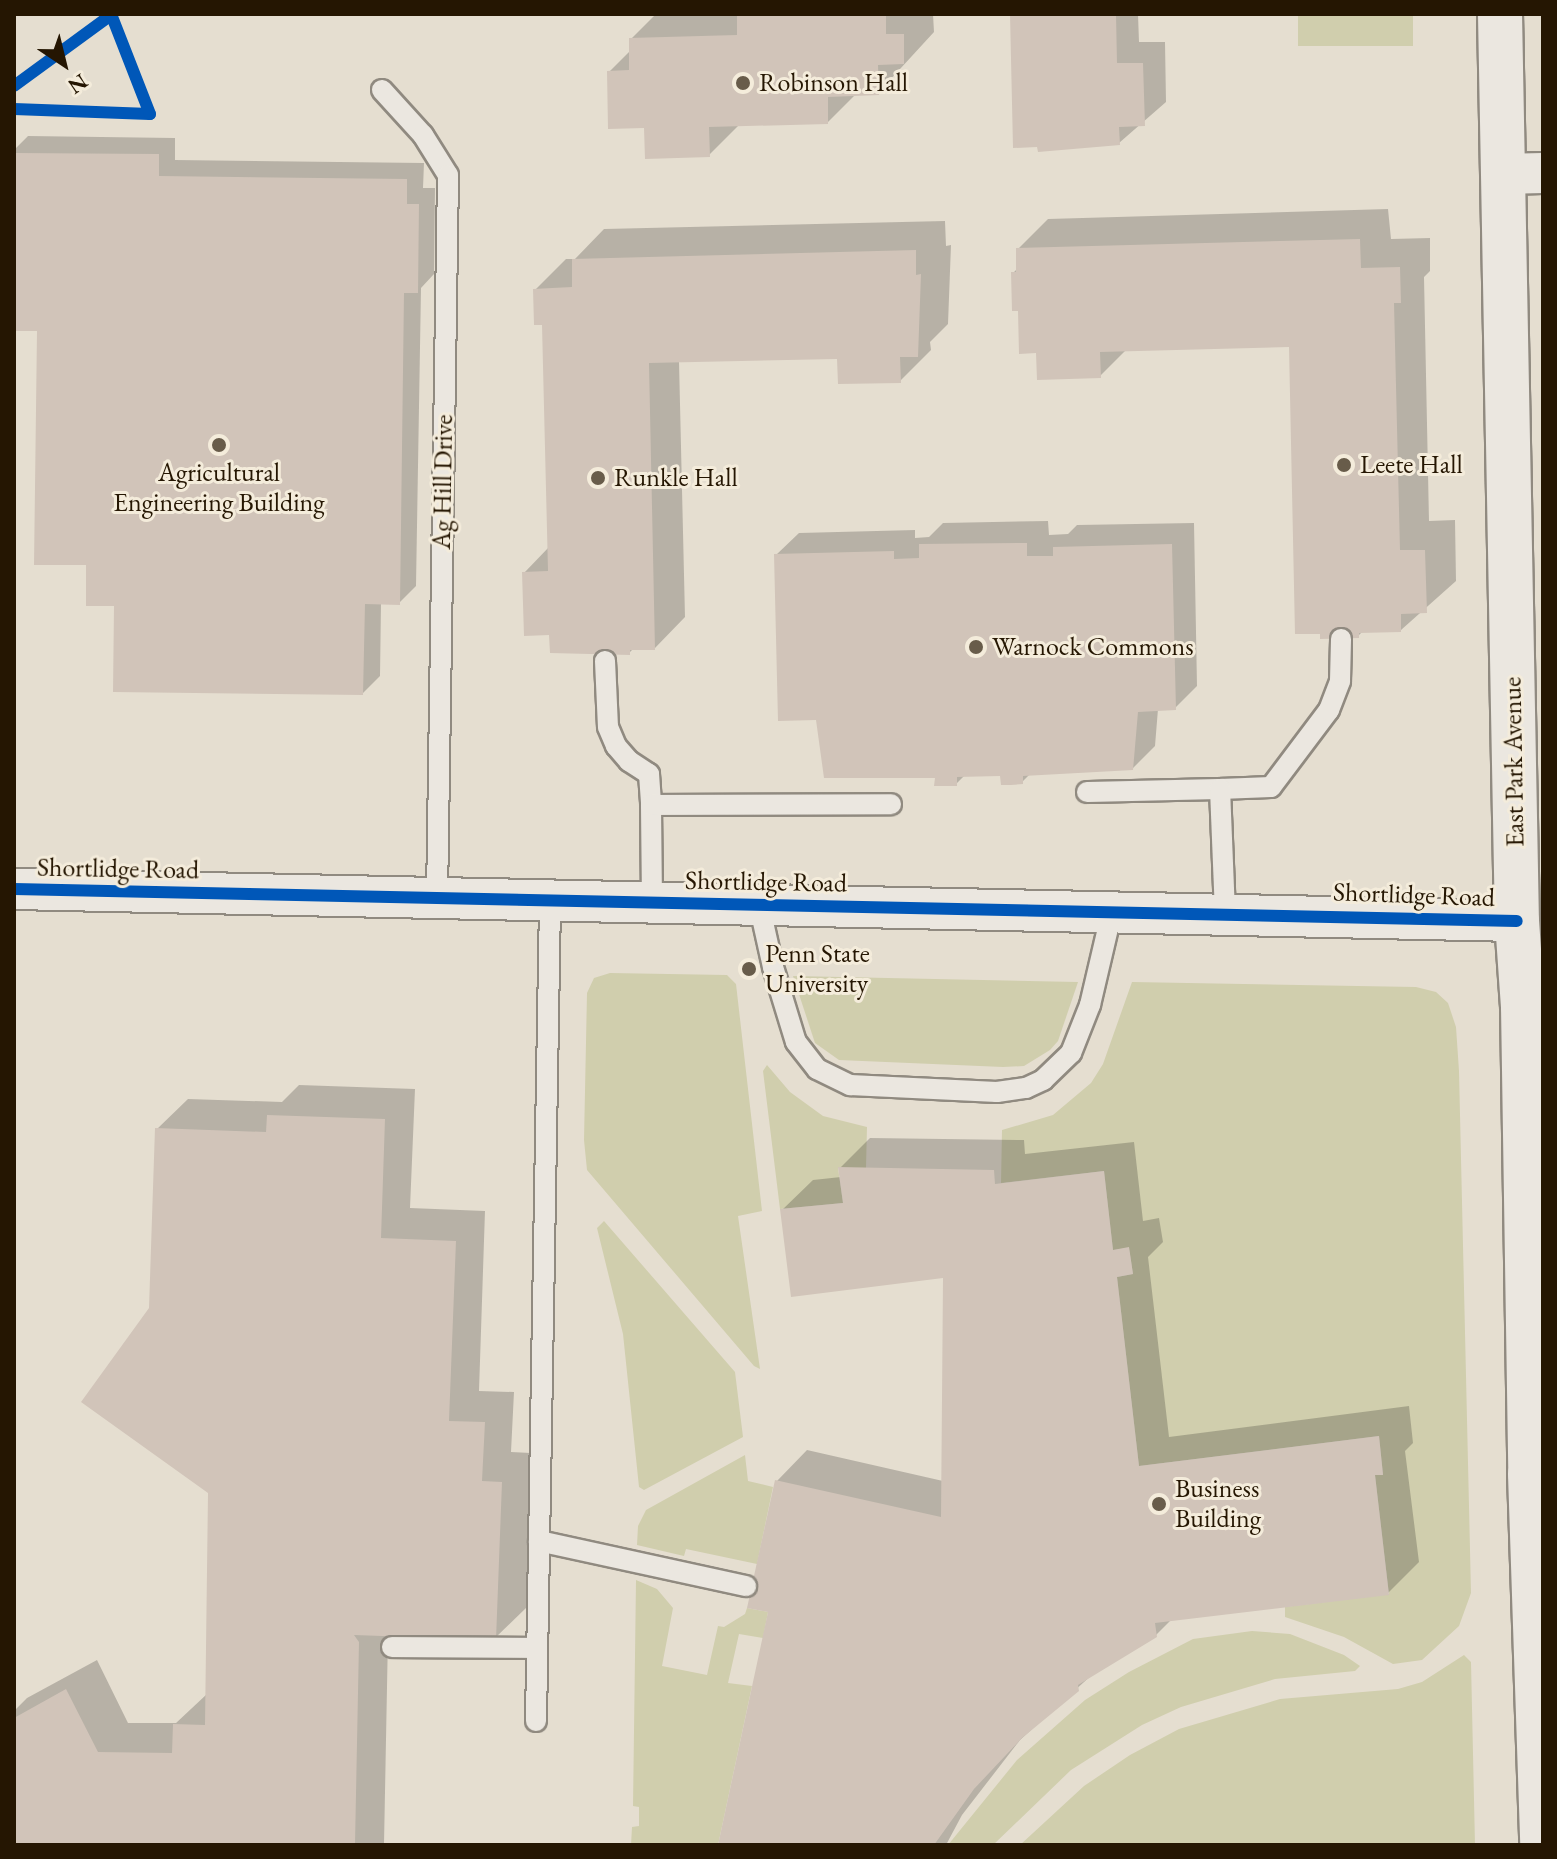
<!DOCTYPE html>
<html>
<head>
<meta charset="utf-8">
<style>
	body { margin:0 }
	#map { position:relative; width:1557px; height:1859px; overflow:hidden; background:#e5ded0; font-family:"EB Garamond",serif }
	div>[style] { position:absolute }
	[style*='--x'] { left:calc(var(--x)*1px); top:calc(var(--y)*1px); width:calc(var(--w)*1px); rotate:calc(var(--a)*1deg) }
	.green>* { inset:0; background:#d0cead; transform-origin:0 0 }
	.shadow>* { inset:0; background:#0003 }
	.building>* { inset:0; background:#d1c4b9 }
	.roads { filter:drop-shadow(2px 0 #908a80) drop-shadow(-2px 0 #908a80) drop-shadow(0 2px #908a80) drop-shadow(0 -2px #908a80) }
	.lane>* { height:20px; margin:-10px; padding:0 10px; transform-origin:10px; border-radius:10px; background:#ebe7e0 }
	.street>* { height:40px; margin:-20px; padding:0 20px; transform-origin:20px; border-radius:20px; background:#ebe7e0 }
	.secondary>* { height:44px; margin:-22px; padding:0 22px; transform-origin:22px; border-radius:22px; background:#ebe7e0 }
	.cycleway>* { height:12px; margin:-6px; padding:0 6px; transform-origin:6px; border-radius:6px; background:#0057b8 }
	.dots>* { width:22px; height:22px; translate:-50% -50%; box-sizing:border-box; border:4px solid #f4ecdb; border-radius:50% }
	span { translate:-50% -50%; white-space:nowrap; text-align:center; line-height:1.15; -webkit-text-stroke:6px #f4ecdb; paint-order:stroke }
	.poi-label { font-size:26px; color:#251602 }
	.left { translate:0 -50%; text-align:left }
	.street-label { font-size:26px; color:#251602 }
	.frame { position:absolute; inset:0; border:16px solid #251602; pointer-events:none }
	.north { position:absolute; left:24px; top:24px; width:80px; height:80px; -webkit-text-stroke:6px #f4ecdb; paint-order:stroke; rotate:145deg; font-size:22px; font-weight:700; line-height:32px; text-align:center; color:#251602 }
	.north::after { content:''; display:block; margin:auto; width:28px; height:36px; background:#251602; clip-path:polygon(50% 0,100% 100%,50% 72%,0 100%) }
</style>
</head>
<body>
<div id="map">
	<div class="green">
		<i style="left:1298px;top:14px;width:115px;height:32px"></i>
		<i style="clip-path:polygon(610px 973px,727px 975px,736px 984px,762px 1211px,738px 1216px,760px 1369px,754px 1366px,587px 1170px,584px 1140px,587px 993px,594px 978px)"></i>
		<i style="clip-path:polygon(793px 976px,1078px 982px,1058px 1041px,1050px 1050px,1024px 1066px,1003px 1067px,839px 1060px,815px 1043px)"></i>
		<i style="clip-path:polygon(1132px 982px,1416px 987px,1436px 992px,1448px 1003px,1456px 1027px,1459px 1071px,1471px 1593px,1459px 1626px,1422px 1660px,1393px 1664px,1344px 1637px,1285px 1617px,1285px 1607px,1389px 1594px,1375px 1475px,1383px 1474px,1379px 1436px,1139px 1466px,1117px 1277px,1133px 1274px,1129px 1248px,1113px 1250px,1104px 1171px,1001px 1183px,1002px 1130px,1053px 1115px,1091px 1083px,1103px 1064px)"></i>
		<i style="clip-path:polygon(767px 1065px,790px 1092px,823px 1116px,867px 1127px,866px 1168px,838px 1168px,843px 1203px,780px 1209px,763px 1071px)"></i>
		<i style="clip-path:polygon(604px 1221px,735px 1372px,743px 1437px,644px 1490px,639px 1487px,623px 1334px,597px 1228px)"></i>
		<i style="clip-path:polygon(745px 1455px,748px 1481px,773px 1487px,757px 1564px,686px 1549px,684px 1556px,637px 1545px,638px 1526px,646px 1510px)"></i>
		<i style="clip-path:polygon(636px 1580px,657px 1589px,673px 1608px,662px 1666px,707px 1675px,718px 1626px,724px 1627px,745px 1614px,747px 1608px,768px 1612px,763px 1638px,739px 1634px,728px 1683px,752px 1686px,718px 1845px,631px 1845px,632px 1827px,639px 1826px,639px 1807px,633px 1806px)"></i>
		<i style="clip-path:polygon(1252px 1631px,1290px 1634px,1344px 1655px,1360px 1666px,1355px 1671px,1275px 1679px,1181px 1707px,1142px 1725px,1071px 1770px,993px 1845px,948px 1845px,1017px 1760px,1085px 1700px,1129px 1672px,1193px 1639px)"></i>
		<i style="clip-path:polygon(1464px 1655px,1471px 1662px,1475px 1845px,1020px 1845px,1084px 1786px,1130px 1755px,1179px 1729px,1280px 1699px,1398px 1689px,1422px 1682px)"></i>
	</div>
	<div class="shadow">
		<i style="clip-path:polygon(656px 14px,933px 14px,934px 32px,878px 93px,856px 94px,828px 122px,740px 124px,709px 155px,646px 126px,609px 72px,631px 50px,631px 39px)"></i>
		<i style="clip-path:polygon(1012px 14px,1138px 14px,1139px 42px,1165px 42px,1166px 102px,1119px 143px)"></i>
		<i style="clip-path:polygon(28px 136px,175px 138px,175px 160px,424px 163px,423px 188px,435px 188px,434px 274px,421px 288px,416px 586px,399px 603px,381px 603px,380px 676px,363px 693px,116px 604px,88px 563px,39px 329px,14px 329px,14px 150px)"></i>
		<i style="clip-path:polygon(1388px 209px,1391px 239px,1430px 238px,1430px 271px,1424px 277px,1429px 521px,1455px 520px,1456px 581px,1401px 630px,1364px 630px,1358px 636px,1291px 345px,1126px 350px,1100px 376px,1038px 351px,1020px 309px,1013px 273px,1018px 268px,1018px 249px,1048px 219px)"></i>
		<i style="clip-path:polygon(945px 221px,946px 246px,951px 245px,948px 324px,930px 342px,931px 350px,900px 381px,839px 357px,679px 361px,685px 617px,655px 648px,634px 648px,629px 653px,551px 633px,524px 573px,549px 547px,544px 323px,535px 290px,566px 259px,575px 259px,604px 229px)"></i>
		<i style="clip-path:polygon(1048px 521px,1049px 535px,1068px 534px,1077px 525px,1194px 523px,1197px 686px,1175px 708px,1158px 709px,1155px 746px,1133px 768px,1031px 773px,1022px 782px,1002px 774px,965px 775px,956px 784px,818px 718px,776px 555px,799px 533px,915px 530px,915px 538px,929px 537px,943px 523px)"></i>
		<i style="clip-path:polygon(299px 1085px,415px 1089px,410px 1208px,485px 1211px,479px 1391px,514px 1392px,511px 1452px,531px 1453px,526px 1608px,495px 1638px,388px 1635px,384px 1845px,14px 1845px,14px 1711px,27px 1698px,97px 1660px,128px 1723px,176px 1723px,207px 1694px,210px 1492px,151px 1309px,157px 1129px,188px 1099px,282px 1102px)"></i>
		<i style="clip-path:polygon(870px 1138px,1024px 1140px,1025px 1154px,1134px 1142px,1143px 1221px,1159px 1218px,1163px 1242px,1148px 1257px,1169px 1437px,1409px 1406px,1413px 1443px,1405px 1451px,1419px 1562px,1388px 1593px,1172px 1619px,1155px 1636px,1094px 1673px,1020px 1740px,962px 1815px,946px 1845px,720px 1845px,771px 1610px,777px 1481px,807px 1450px,943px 1481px,945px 1276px,782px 1210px,813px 1180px,841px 1177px,840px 1168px)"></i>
	</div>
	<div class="building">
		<i style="clip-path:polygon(737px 14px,886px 14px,886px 34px,904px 34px,904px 64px,878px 65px,879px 95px,828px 97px,828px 124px,709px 127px,710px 157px,645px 159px,644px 128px,608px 129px,607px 71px,629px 70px,629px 38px,737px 35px)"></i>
		<i style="clip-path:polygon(1010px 14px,1116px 14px,1117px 63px,1143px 63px,1145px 126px,1119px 127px,1120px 145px,1038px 152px,1037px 147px,1013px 148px)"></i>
		<i style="clip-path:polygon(14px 153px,159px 154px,159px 176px,407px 179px,407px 204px,419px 204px,418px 293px,404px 293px,400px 605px,365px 604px,363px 695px,113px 692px,114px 606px,86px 606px,86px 565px,34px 565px,37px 331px,14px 331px)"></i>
		<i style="clip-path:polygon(1360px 239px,1361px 268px,1400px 267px,1401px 303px,1394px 303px,1400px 550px,1425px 550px,1427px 613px,1401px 614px,1401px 632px,1359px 633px,1359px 638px,1320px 639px,1320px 634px,1295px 634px,1289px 347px,1100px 352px,1101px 378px,1037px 380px,1036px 353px,1019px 354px,1018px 311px,1012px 311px,1011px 272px,1016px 272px,1016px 248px)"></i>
		<i style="clip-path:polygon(916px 250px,916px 275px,921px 274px,918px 357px,900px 357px,901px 383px,838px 384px,837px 359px,649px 363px,655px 650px,630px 650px,630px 655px,550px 653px,549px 635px,524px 636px,522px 572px,548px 571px,542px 325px,534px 325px,533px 289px,572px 287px,572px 259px)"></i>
		<i style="clip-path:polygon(1027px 543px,1027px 556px,1053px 556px,1053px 547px,1172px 544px,1176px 710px,1138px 712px,1133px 770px,1023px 776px,1023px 784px,1011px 785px,1001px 785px,1000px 776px,957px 777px,957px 786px,934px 786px,935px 778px,824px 778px,816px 720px,778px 721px,774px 554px,894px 551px,894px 559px,919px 558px,919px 544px)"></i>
		<i style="clip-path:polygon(267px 1115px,385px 1119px,381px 1238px,456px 1241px,449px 1421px,485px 1422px,482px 1481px,502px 1482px,496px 1640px,354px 1635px,359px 1642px,355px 1845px,14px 1845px,14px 1718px,66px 1689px,98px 1752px,172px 1753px,173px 1724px,205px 1725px,208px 1493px,81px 1402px,149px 1308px,155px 1128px,266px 1132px)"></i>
		<i style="clip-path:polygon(838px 1167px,994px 1170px,995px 1184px,1104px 1171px,1113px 1250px,1129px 1247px,1133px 1274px,1117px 1277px,1139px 1466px,1379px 1436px,1383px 1475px,1375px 1475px,1389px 1595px,1155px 1623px,1157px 1637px,1078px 1685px,1079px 1691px,1022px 1738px,974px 1789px,934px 1845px,718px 1845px,768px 1612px,747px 1608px,775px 1480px,941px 1517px,943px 1278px,791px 1297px,780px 1209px,843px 1203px)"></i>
	</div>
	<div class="roads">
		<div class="lane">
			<i style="--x:382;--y:90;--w:61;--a:47.7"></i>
			<i style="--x:423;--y:135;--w:47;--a:58"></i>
			<i style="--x:448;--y:175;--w:723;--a:90.87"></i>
			<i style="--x:605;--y:661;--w:66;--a:87.4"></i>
			<i style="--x:608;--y:727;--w:21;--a:67"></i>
			<i style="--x:616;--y:746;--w:20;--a:49"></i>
			<i style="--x:629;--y:761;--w:24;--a:33"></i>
			<i style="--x:649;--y:774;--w:31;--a:86"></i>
			<i style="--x:1220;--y:789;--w:51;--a:-2.2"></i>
			<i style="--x:1271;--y:787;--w:96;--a:-53"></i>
			<i style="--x:1329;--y:710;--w:31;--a:-69"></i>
			<i style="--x:1340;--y:681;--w:42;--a:-88.6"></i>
			<i style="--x:1087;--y:792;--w:133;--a:-1.3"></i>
			<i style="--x:1220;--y:789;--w:123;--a:87.7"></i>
			<i style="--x:652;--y:902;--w:97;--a:-90.6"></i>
			<i style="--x:651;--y:805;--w:240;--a:-0.2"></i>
			<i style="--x:759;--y:904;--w:65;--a:77.5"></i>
			<i style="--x:773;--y:967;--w:78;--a:73"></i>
			<i style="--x:796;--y:1042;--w:34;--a:52"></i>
			<i style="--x:817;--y:1069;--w:37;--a:26"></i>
			<i style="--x:850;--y:1085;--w:147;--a:2.7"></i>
			<i style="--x:997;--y:1092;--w:29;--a:-8"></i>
			<i style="--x:1026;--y:1088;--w:19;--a:-25"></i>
			<i style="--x:1043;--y:1080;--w:39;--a:-44"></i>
			<i style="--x:1071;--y:1053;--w:52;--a:-68.4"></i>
			<i style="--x:1090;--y:1005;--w:97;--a:-76.8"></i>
			<i style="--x:539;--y:1541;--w:212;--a:12.3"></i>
			<i style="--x:392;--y:1647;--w:145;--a:0.4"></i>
			<i style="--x:536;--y:1721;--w:821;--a:-89.02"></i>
		</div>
		<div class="street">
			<i style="--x:1502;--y:174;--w:41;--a:-1.4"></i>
			<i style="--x:14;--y:889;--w:1503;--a:1.22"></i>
		</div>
		<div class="secondary">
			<i style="--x:1500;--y:14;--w:907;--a:88.93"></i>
			<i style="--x:1517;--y:921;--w:85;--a:86"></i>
			<i style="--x:1523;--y:1006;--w:468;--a:89.1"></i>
			<i style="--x:1530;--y:1474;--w:371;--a:88.1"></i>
		</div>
	</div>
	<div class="cycleway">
		<i style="--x:14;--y:86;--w:120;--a:-36.2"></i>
		<i style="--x:14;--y:109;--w:136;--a:2.1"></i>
		<i style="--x:150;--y:114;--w:107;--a:-111.3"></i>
		<i style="--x:14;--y:889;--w:1503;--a:1.22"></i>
	</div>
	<div class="dots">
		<i style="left:743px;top:83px;background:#685c4a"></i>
		<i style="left:219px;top:445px;background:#685c4a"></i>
		<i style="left:1344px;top:465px;background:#685c4a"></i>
		<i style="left:598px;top:478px;background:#685c4a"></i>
		<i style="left:976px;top:647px;background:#685c4a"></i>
		<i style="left:749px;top:969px;background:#685c4a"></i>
		<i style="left:1159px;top:1504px;background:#685c4a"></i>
	</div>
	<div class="poi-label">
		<span class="left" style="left:759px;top:83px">Robinson Hall</span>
		<span class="left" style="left:1360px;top:465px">Leete Hall</span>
		<span style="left:219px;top:488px">Agricultural<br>Engineering Building</span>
		<span class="left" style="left:614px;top:478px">Runkle Hall</span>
		<span class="left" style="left:992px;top:647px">Warnock Commons</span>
		<span class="left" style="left:765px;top:969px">Penn State<br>University</span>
		<span class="left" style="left:1175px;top:1504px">Business<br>Building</span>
	</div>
	<div class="street-label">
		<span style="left:443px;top:482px;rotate:-89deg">Ag Hill Drive</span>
		<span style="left:1514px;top:762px;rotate:-91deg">East Park Avenue</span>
		<span style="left:118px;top:869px;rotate:1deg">Shortlidge Road</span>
		<span style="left:766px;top:882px;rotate:1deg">Shortlidge Road</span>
		<span style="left:1414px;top:895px;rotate:2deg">Shortlidge Road</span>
	</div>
	<div class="frame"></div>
	<div class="north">N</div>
</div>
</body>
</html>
